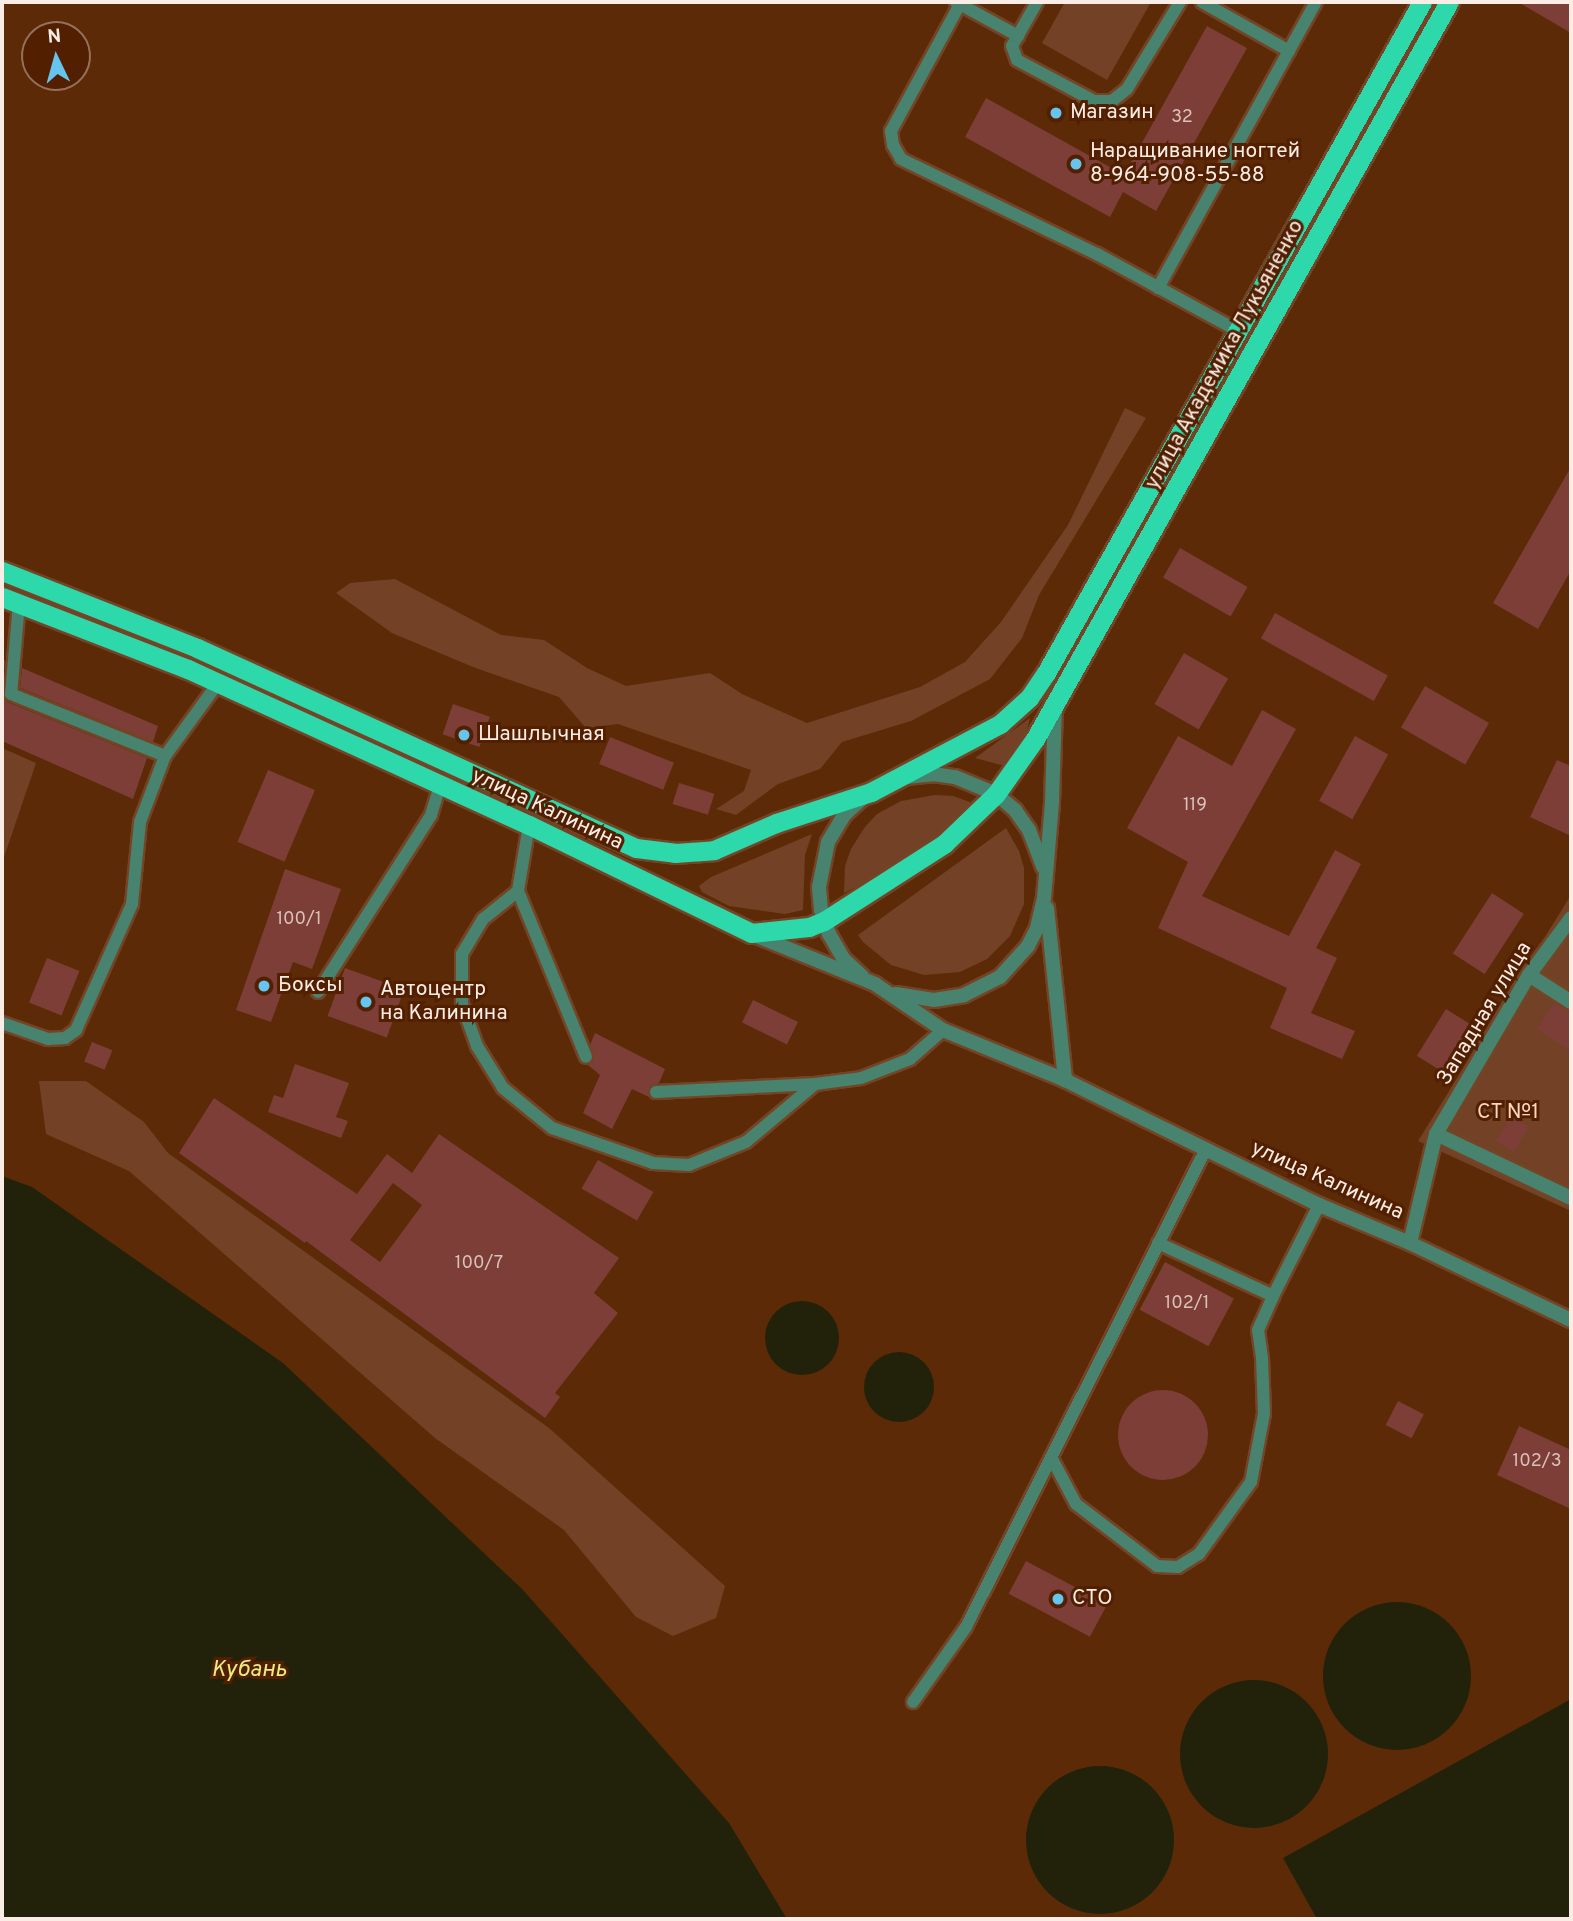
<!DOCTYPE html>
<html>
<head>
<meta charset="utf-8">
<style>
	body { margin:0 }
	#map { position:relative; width:1573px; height:1921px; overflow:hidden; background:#5d2a07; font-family:Overpass,sans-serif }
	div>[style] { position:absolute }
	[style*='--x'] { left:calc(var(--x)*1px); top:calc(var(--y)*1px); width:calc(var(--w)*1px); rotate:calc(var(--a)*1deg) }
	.green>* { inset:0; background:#734226 }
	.water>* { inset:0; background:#22220a }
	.round { border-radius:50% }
	.building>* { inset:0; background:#7c3e36; transform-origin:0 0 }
	.roads { filter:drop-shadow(2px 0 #734526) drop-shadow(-2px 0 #734526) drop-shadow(0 2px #734526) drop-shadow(0 -2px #734526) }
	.service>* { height:12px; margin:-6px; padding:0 6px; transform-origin:6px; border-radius:6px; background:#47836e }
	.minor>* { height:14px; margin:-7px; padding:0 7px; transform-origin:7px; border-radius:7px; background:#47836e }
	.trunk>* { height:19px; margin:-9.5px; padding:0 9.5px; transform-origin:9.5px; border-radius:9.5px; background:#2dd8aa }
	.dots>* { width:19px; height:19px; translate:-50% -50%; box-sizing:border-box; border:4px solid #521f00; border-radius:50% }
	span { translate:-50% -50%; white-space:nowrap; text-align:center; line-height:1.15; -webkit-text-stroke:6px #521f00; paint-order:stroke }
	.number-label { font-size:18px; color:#dac1ba }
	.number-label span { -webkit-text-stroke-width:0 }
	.poi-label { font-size:21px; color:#faede6 }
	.left { translate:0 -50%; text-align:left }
	.street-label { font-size:21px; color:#faede6 }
	.park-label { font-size:21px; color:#fcd5c1 }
	.water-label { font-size:23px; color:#eaeb80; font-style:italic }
	.frame { position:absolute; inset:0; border:4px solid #faede6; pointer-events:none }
	.north { position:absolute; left:21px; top:21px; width:70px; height:70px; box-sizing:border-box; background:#521f00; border:2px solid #95715c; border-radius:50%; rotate:355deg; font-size:19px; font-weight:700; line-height:28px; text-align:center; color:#faede6 }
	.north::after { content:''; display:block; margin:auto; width:24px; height:32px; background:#65c5ef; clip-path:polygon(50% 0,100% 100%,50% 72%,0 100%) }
</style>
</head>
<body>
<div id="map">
	<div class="green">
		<i style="clip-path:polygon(1065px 2px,1151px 2px,1107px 80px,1042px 43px)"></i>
		<i style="clip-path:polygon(1125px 408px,1146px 418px,1039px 595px,1022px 638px,990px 679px,911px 721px,842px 742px,820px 769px,778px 784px,736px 815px,716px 809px,744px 791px,751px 770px,618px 724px,586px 728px,559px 697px,473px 667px,392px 633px,336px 593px,350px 583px,395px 579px,501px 635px,544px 640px,587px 668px,626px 686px,710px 673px,742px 694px,807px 723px,920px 687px,965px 662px,1001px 622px,1068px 525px)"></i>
		<i style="clip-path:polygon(1030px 718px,1026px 735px,1005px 766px,975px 758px)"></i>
		<i style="clip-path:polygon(2px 748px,36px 763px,3px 860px,2px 860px)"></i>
		<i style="clip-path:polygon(935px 795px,953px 796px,978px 805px,947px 831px,880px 875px,844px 893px,845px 866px,851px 849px,865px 827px,877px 814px,901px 801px)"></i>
		<i style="clip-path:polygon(1006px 828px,1019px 851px,1024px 868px,1024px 904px,1010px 936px,987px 959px,960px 972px,924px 975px,891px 965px,863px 942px,858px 935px)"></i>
		<i style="clip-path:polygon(812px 834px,805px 855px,803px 910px,785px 914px,729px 906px,702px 892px,699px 886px,711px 877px)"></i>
		<i style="clip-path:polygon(1571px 895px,1571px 1211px,1418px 1141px)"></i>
		<i style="clip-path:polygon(39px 1081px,86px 1081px,144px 1122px,168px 1153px,549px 1428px,725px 1586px,716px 1618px,673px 1636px,636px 1617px,564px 1530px,435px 1438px,129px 1171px,46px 1134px)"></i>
	</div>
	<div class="water">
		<i style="clip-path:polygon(2px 1176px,32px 1187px,283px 1363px,523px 1590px,729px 1823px,787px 1919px,2px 1919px)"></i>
		<i class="round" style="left:765px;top:1301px;width:74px;height:74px"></i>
		<i class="round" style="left:864px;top:1352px;width:70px;height:70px"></i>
		<i class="round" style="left:1323px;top:1602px;width:148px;height:148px"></i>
		<i class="round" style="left:1180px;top:1680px;width:148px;height:148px"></i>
		<i style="clip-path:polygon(1571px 1699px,1571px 1919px,1317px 1919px,1283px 1858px)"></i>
		<i class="round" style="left:1026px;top:1766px;width:148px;height:148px"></i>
	</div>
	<div class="building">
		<i style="clip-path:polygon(1518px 2px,1571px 2px,1571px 33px)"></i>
		<i style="clip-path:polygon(1207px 26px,1247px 48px,1156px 211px,1123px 192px,1110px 217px,965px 137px,986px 98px,1124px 175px)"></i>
		<i style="clip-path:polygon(1571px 467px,1571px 570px,1538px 629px,1493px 603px)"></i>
		<i style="left:1180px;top:548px;width:78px;height:34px;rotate:30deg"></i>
		<i style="left:1275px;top:613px;width:129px;height:29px;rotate:29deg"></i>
		<i style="left:1184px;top:653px;width:51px;height:59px;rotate:30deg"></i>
		<i style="clip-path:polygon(2px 659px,5px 661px,2px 694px,7px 702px,147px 758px,133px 799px,2px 741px)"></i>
		<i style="clip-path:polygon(22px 668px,158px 726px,153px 742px,20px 688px)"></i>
		<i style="left:1425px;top:686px;width:74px;height:48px;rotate:30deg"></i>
		<i style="left:453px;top:704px;width:39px;height:32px;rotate:19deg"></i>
		<i style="clip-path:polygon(1262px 710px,1296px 729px,1202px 896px,1289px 936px,1335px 850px,1361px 864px,1316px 948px,1337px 958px,1311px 1013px,1355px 1031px,1342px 1059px,1270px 1028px,1287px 988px,1158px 928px,1188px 862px,1127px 828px,1178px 736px,1232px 766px)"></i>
		<i style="left:1355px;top:736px;width:38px;height:74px;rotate:29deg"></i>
		<i style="left:610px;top:737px;width:69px;height:29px;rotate:22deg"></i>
		<i style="clip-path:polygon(1557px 760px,1571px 766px,1571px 836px,1530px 817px)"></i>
		<i style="left:268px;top:770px;width:51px;height:78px;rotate:23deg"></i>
		<i style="left:679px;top:783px;width:37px;height:22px;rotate:17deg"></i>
		<i style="clip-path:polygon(285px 869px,341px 889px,312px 969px,293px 962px,271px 1022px,236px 1010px)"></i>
		<i style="left:1492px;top:893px;width:38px;height:72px;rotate:33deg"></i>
		<i style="left:47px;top:958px;width:35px;height:48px;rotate:22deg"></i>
		<i style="left:345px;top:968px;width:63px;height:51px;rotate:20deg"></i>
		<i style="left:753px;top:1000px;width:50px;height:25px;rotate:26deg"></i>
		<i style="clip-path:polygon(1554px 1003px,1571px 1012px,1571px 1051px,1537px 1029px)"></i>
		<i style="left:1446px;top:1009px;width:34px;height:55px;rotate:32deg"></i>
		<i style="clip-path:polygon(595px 1033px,665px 1069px,659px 1083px,649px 1087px,649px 1097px,632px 1089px,612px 1129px,583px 1113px,600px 1075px,588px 1065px,594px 1059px,590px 1045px)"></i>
		<i style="left:92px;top:1042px;width:22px;height:21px;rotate:22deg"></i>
		<i style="clip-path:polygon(295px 1064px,349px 1083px,336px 1117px,348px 1121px,341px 1138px,268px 1112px,274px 1095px,283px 1098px)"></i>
		<i style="clip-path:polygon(evenodd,214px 1098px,357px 1194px,387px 1154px,412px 1173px,439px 1134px,619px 1258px,594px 1293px,618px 1313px,555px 1393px,560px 1397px,545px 1418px,306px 1241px,305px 1243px,179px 1153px,214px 1098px,393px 1183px,422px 1205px,380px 1262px,350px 1240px,393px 1183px)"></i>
		<i style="left:1511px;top:1116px;width:21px;height:29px;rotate:31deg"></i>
		<i style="left:598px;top:1160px;width:64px;height:33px;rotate:30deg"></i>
		<i style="left:1165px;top:1262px;width:78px;height:54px;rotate:28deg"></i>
		<i class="round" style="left:1118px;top:1390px;width:90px;height:90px"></i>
		<i style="left:1398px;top:1401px;width:29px;height:27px;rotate:27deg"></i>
		<i style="clip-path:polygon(1519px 1426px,1571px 1450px,1571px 1509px,1497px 1475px)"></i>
		<i style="left:1026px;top:1561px;width:92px;height:37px;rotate:28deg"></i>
	</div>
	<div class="roads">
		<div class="service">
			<i style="--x:956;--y:2;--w:71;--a:28.7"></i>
			<i style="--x:1037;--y:2;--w:51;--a:119.6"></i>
			<i style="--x:1012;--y:46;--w:15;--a:70"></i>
			<i style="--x:1017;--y:60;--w:87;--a:28"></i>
			<i style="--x:1094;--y:101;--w:18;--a:0"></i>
			<i style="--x:1112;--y:101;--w:19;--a:-39"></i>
			<i style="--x:1127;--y:89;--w:102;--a:-58.7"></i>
			<i style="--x:1202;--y:2;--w:100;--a:29.4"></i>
			<i style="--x:960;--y:4;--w:145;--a:118.5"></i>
			<i style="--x:891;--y:131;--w:14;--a:82"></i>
			<i style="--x:893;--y:145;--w:16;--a:60"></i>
			<i style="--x:901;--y:159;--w:218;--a:25.9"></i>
			<i style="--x:1097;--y:254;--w:161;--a:28.6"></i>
			<i style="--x:1158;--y:288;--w:327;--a:-61.1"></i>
			<i style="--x:19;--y:603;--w:91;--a:95"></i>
			<i style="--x:11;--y:694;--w:166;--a:21.9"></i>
			<i style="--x:529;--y:825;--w:67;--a:99.5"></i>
			<i style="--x:518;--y:891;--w:179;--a:67.7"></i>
			<i style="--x:518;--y:891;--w:45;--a:141.3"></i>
			<i style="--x:483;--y:919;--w:41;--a:121"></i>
			<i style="--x:462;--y:954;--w:50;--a:90"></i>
			<i style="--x:462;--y:1004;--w:45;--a:70.3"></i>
			<i style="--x:477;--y:1046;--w:49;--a:58.2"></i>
			<i style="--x:503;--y:1088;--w:63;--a:39.2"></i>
			<i style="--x:552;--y:1128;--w:107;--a:19.1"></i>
			<i style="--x:653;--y:1163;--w:36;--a:3"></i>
			<i style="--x:689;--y:1165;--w:61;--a:-22"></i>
			<i style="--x:746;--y:1142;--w:90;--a:-40"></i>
			<i style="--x:318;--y:992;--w:210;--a:-57.4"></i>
			<i style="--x:431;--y:815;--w:31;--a:-73"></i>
			<i style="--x:2;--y:1023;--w:49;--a:19.2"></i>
			<i style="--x:48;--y:1039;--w:17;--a:-3"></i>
			<i style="--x:65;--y:1038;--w:14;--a:-36"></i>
			<i style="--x:76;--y:1030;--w:138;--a:-66"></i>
			<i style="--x:132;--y:904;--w:82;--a:-84.4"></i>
			<i style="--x:140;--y:822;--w:71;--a:-69.3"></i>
			<i style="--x:165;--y:756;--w:90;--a:-54"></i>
			<i style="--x:656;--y:1092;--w:159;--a:-2.9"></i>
			<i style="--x:815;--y:1084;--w:46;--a:-7.4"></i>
			<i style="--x:861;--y:1078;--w:53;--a:-21.2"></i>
			<i style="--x:910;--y:1059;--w:44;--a:-41.3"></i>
			<i style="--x:1158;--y:1243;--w:127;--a:24.7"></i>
			<i style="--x:1273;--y:1296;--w:102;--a:-63.2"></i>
			<i style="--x:1051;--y:1457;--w:53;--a:62"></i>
			<i style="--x:1076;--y:1504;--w:102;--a:37.4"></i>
			<i style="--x:1157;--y:1566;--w:21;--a:3"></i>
			<i style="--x:1178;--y:1567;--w:25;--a:-32"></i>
			<i style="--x:1199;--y:1554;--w:89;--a:-54.2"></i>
			<i style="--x:1251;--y:1482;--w:69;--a:-79.2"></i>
			<i style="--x:1264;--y:1414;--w:56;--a:-92"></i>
			<i style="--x:1262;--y:1358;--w:28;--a:-98"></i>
			<i style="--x:1258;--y:1330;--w:37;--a:-66"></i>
			<i style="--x:913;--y:1702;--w:92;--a:-54.8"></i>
			<i style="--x:966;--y:1627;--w:533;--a:-63.34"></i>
		</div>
		<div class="minor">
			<i style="--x:906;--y:777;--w:27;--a:-6"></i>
			<i style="--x:933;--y:774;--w:22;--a:8"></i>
			<i style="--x:955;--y:777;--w:44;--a:22.5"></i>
			<i style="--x:996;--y:794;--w:25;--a:40"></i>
			<i style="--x:1015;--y:810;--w:24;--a:55"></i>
			<i style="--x:1029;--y:830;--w:40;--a:69"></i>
			<i style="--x:1047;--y:908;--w:173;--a:84"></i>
			<i style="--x:752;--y:934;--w:133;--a:22.1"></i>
			<i style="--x:875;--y:984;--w:82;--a:34.1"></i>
			<i style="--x:943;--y:1030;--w:132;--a:22.3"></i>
			<i style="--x:1065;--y:1080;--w:283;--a:26.2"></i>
			<i style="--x:1319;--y:1205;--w:99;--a:22.7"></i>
			<i style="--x:1410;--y:1243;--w:178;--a:25.6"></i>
			<i style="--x:1529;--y:975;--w:50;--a:32.7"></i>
			<i style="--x:862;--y:976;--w:26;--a:-137"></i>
			<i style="--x:843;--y:958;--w:28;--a:-120"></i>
			<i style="--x:829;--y:934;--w:25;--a:-108"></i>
			<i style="--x:821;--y:910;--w:23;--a:-95"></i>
			<i style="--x:819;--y:887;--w:46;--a:-78.7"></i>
			<i style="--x:828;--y:842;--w:33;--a:-59"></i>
			<i style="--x:845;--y:814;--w:25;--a:-42"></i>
			<i style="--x:896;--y:994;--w:38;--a:9"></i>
			<i style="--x:934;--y:1000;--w:30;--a:-9"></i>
			<i style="--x:964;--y:995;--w:40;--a:-26.6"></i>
			<i style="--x:1000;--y:977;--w:42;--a:-47.9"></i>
			<i style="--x:1028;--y:946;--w:20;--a:-63"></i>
			<i style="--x:1037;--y:928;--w:31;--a:-77"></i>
			<i style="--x:1044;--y:898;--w:96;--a:-85.2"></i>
			<i style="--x:1052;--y:802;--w:93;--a:-88.2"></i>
			<i style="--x:1436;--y:1134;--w:149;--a:25.4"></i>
			<i style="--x:1410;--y:1243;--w:112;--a:-76.6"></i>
			<i style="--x:1436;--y:1134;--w:184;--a:-59.7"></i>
			<i style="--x:1529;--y:975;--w:71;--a:-53.6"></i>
		</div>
		<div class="trunk">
			<i style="--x:2;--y:571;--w:210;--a:21.5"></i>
			<i style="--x:197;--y:648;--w:482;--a:24.5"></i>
			<i style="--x:636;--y:848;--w:39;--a:7"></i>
			<i style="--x:675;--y:853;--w:39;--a:-4"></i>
			<i style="--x:714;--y:850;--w:68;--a:-23.5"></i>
			<i style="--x:776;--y:823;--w:100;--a:-18.1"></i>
			<i style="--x:871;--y:792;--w:146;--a:-27.8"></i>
			<i style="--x:1000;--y:724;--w:39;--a:-42"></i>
			<i style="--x:1029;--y:698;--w:30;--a:-56"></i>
			<i style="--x:1046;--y:673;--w:769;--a:-60.74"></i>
			<i style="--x:2;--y:597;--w:199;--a:21.2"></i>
			<i style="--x:188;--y:669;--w:375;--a:24.6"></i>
			<i style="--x:529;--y:825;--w:247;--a:25.9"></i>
			<i style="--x:751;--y:933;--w:58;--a:-5.9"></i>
			<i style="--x:809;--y:927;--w:16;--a:-22"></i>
			<i style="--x:824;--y:921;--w:143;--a:-32.7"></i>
			<i style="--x:944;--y:844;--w:72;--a:-43.9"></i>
			<i style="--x:996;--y:794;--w:67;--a:-54.7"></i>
			<i style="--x:1035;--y:739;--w:845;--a:-60.68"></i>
		</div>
	</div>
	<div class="dots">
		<i style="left:1056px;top:113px;background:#65c5ef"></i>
		<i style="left:1076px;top:164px;background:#65c5ef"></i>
		<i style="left:464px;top:735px;background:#65c5ef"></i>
		<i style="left:264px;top:986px;background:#65c5ef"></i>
		<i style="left:366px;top:1002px;background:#65c5ef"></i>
		<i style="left:1058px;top:1599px;background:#65c5ef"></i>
	</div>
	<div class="number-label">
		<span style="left:1182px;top:118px">32</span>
		<span style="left:1195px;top:806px">119</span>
		<span style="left:299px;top:920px">100/1</span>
		<span style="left:479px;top:1264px">100/7</span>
		<span style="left:1187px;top:1304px">102/1</span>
		<span style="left:1537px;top:1462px">102/3</span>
	</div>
	<div class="poi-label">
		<span class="left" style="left:1070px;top:113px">Магазин</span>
		<span class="left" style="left:1090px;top:164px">Наращивание ногтей<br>8-964-908-55-88</span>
		<span class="left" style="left:478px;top:735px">Шашлычная</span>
		<span class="left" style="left:278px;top:986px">Боксы</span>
		<span class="left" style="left:380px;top:1002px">Автоцентр<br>на Калинина</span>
		<span class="left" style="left:1072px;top:1599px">СТО</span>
	</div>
	<div class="street-label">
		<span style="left:1225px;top:355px;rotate:-61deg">улица Академика Лукьяненко</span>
		<span style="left:547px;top:810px;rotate:25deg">улица Калинина</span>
		<span style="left:1485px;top:1014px;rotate:-59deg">Западная улица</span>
		<span style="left:1327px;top:1181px;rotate:24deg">улица Калинина</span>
	</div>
	<div class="park-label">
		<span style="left:1508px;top:1113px">СТ №1</span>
	</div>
	<div class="water-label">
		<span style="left:249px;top:1671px">Кубань</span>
	</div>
	<div class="frame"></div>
	<div class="north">N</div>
</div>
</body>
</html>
